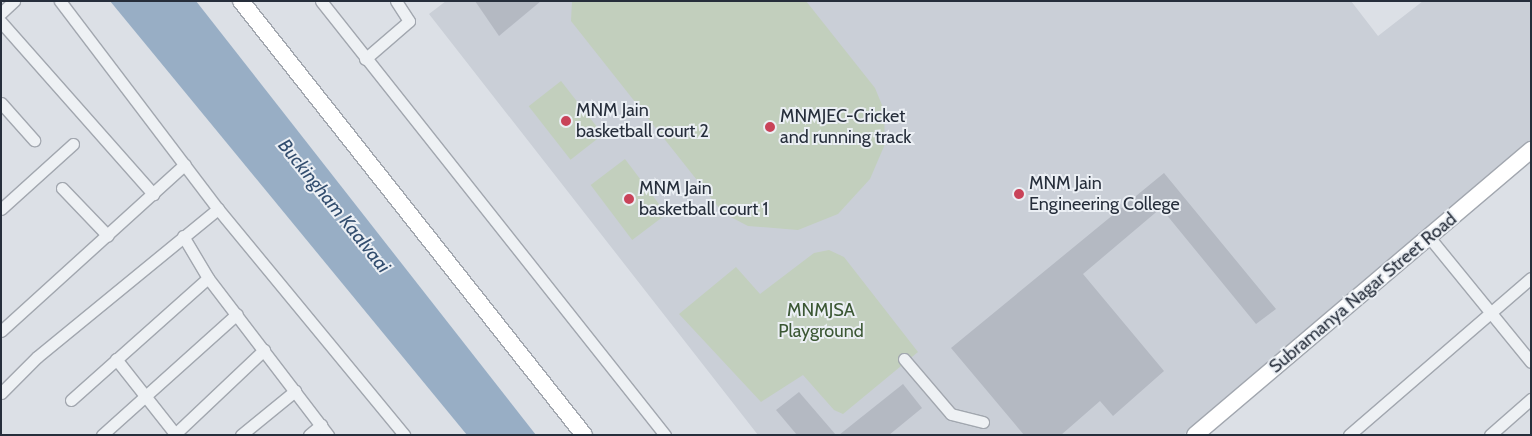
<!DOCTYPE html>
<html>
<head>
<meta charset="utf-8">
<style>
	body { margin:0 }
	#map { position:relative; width:1532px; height:436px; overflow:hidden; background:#dce0e6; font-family:Cabin,sans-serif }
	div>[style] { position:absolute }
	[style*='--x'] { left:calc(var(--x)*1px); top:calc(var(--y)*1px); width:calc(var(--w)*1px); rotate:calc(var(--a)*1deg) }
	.built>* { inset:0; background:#cacfd7 }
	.green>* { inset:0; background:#c2cfbd; transform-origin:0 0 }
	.water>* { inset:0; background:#98aec5 }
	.building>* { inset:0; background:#b4b9c2 }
	.roads { filter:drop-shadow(1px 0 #a2a7af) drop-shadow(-1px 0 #a2a7af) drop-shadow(0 1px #a2a7af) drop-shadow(0 -1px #a2a7af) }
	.street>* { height:11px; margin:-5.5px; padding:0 5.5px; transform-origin:5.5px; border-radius:5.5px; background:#eef1f4 }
	.secondary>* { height:16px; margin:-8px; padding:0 8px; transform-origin:8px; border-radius:8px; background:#fff }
	.dots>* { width:14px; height:14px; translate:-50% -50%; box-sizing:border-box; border:2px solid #ebeff4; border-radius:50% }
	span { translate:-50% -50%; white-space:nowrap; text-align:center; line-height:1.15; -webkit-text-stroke:4px #ebeff4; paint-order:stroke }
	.poi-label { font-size:18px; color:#262e3b }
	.left { translate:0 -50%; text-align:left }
	.street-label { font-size:18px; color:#262e3b }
	.park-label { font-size:18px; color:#3b5734 }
	.water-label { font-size:19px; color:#324d6e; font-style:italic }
	.frame { position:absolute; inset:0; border:2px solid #262e3b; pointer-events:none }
</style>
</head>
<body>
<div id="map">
	<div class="built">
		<i style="clip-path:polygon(446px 1px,1351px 1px,1378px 36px,1423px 1px,1531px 1px,1531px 141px,1183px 435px,758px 435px,429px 14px)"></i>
	</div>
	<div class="green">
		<i style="clip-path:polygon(572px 1px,806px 1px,875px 88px,884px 110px,885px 144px,870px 179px,838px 214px,798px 230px,748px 226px,723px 213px,571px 21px)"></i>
		<i style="left:561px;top:81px;width:68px;height:41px;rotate:52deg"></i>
		<i style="left:625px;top:159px;width:69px;height:43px;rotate:53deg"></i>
		<i style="clip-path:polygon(829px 250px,844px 257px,918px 352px,843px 414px,834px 410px,803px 375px,761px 402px,679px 314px,736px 267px,760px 294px,814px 253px)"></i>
	</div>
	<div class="water">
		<i style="clip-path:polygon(110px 1px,196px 1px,536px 435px,467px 435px)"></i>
	</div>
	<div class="building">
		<i style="clip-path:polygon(475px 1px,541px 1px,499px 36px)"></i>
		<i style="clip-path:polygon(1164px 173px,1276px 309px,1256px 324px,1161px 208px,1083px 274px,1164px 371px,1113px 416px,1100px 401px,1061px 435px,1024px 435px,951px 348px)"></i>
		<i style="clip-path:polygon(903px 384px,922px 408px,889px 435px,839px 435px)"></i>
		<i style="clip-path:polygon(799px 392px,836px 435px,797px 435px,776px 410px)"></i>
	</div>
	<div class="roads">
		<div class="street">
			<i style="--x:60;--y:1;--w:261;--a:52.8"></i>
			<i style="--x:218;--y:209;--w:293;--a:50.5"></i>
			<i style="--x:321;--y:1;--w:554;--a:51.6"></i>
			<i style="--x:1;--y:13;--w:18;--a:-43"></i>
			<i style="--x:1;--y:22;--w:230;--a:48.5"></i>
			<i style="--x:365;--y:59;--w:58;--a:-40.8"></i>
			<i style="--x:409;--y:21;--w:24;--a:-123"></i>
			<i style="--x:1;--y:103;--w:50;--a:48.3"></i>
			<i style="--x:62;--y:188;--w:66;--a:46.2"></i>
			<i style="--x:1;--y:209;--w:97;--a:-42.1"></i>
			<i style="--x:183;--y:236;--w:49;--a:59.2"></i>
			<i style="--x:208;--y:278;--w:198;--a:52.6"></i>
			<i style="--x:1429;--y:237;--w:161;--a:50.8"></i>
			<i style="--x:1;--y:331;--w:248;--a:-42.2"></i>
			<i style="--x:116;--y:359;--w:97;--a:51.7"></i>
			<i style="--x:904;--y:359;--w:72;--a:49.5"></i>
			<i style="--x:951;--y:414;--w:33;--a:14"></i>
			<i style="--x:1;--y:393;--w:51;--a:-45"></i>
			<i style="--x:37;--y:357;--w:234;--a:-39.3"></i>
			<i style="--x:71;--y:400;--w:183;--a:-41.7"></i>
			<i style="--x:102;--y:435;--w:181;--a:-41.9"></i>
			<i style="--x:174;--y:435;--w:124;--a:-43.4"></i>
			<i style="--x:241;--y:435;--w:70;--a:-39.2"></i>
			<i style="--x:309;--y:435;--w:16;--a:-40"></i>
			<i style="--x:1349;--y:435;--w:240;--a:-40.8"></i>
			<i style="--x:1490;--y:435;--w:55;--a:-41.3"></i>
		</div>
		<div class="secondary">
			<i style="--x:241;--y:1;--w:553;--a:51.68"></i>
			<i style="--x:1195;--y:435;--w:441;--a:-40.3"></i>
		</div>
	</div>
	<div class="dots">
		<i style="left:566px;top:121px;background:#c94359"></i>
		<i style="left:770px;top:127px;background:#c94359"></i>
		<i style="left:1019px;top:194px;background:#c94359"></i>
		<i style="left:629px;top:199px;background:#c94359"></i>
	</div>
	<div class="poi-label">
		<span class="left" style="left:576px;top:121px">MNM Jain<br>basketball court 2</span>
		<span class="left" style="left:780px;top:127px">MNMJEC-Cricket<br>and running track</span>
		<span class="left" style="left:1029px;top:194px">MNM Jain<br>Engineering College</span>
		<span class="left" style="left:639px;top:199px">MNM Jain<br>basketball court 1</span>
	</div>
	<div class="street-label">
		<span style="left:1363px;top:293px;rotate:-40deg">Subramanya Nagar Street Road</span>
	</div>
	<div class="park-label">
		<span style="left:821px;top:321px">MNMJSA<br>Playground</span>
	</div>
	<div class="water-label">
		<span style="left:334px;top:206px;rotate:51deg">Buckingham Kaalvaai</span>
	</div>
	<div class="frame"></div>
</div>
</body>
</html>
